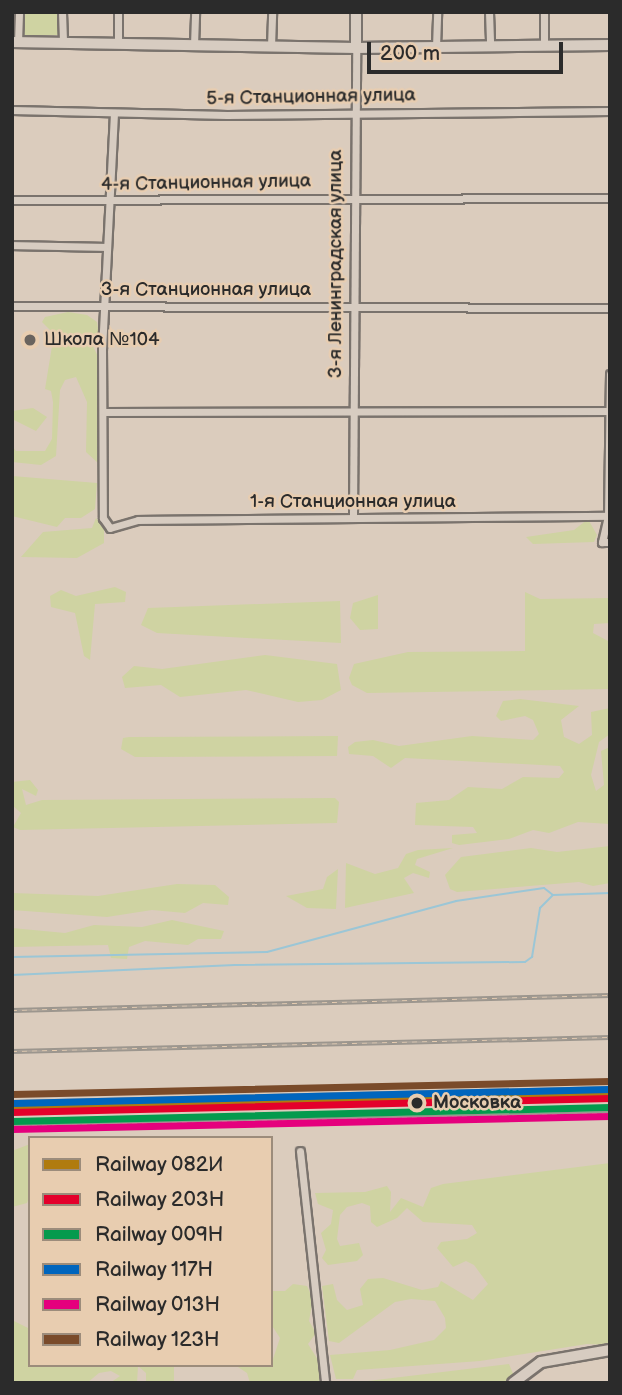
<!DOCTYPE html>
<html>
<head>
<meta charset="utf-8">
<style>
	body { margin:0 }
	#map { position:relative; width:622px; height:1395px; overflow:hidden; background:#dbccbd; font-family:"Balsamiq Sans",sans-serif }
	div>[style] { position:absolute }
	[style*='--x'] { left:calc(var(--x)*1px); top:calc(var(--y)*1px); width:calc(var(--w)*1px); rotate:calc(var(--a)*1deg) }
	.green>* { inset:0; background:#cfd3a2 }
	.stream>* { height:2px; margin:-1px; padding:0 1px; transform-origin:1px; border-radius:1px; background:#9bc6d6 }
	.roads { filter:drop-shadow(2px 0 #7a736d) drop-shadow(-2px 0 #7a736d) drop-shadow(0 2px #7a736d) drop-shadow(0 -2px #7a736d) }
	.street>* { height:7px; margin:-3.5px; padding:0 3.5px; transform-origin:3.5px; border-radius:3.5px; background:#d7ccc1 }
	.secondary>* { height:10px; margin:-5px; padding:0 5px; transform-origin:5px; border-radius:5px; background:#d7ccc1 }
	.rail>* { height:4.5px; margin-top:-2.25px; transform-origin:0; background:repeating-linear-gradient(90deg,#e8cdb0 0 5px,#9c968e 0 10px); box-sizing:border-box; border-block:2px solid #9c968e }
	.rail-1>* { height:7px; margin:-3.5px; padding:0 3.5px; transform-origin:3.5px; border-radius:3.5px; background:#b07b0f }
	.rail-2>* { height:7px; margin:-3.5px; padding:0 3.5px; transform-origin:3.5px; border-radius:3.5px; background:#e4002b }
	.rail-3>* { height:7px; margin:-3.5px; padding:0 3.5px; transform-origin:3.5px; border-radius:3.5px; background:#049a4d }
	.rail-4>* { height:7px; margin:-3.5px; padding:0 3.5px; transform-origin:3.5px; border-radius:3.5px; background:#0065bd }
	.rail-5>* { height:7px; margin:-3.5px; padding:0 3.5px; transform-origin:3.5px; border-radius:3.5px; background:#e5007d }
	.rail-6>* { height:7px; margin:-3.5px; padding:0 3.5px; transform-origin:3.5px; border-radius:3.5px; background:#7a4b2a }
	.dots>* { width:19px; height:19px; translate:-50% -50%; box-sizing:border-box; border:4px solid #e8cdb0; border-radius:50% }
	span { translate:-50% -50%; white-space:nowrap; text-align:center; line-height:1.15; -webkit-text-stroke:5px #e8cdb0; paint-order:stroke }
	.street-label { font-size:19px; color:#2b2b2b }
	.poi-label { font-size:19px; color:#2b2b2b }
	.left { translate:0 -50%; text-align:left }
	.stop-label { font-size:19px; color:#2b2b2b; font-weight:700 }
	.frame { position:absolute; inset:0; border:14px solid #2b2b2b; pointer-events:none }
	.legend { position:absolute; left:28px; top:1136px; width:245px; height:231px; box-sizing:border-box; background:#e8cdb0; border:2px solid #9c8c7b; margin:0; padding:9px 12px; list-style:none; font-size:21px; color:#2b2b2b }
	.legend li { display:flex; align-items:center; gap:14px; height:35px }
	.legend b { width:35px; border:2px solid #9c8c7b }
	.scale { position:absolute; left:367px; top:42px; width:196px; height:32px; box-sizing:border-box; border:4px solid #2b2b2b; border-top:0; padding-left:9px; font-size:21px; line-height:24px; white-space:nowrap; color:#2b2b2b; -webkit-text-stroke:5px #e8cdb0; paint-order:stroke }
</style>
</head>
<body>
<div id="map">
	<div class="green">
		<i style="clip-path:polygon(26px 12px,58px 12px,61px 35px,21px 35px)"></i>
		<i style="clip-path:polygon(68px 312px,87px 315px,97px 322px,100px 341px,93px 346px,101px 363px,98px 463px,86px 452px,87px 402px,76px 377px,65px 380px,60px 390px,56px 456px,41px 465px,12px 462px,12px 446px,16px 451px,45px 451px,52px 439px,53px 402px,51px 391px,45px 389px,54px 334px,42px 322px,45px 317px)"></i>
		<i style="clip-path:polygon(33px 408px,47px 417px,36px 431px,12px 419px,12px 411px)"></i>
		<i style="clip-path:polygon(12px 476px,97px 483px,95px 509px,81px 518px,65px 518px,57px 527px,12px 516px)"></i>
		<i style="clip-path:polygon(96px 518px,104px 527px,104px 543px,77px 558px,21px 557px,43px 532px,92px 528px)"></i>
		<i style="clip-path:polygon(588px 519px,597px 535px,594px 542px,533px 544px,526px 537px,574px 530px)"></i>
		<i style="clip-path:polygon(115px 587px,126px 592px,125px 602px,95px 604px,90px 660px,84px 656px,75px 613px,51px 607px,50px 596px,61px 590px,76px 596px)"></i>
		<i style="clip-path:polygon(525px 592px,540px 599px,610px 598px,610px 623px,594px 624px,593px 633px,610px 642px,610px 689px,367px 693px,352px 685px,349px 678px,354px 664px,408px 652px,525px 651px)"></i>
		<i style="clip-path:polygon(378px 595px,378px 629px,360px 630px,350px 618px,353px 603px)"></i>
		<i style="clip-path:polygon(340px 601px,341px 643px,157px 633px,141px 625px,148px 608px)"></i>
		<i style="clip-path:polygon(265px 655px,337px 664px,341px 690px,322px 700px,298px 702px,246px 690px,180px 697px,161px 685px,125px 688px,122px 677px,134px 666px,162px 669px)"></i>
		<i style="clip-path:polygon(520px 699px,579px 706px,561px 720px,564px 737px,579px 744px,592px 735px,591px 712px,610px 708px,610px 734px,599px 742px,591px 775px,596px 791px,604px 785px,601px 751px,610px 747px,610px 824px,578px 822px,549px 833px,533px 830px,509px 839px,459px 845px,452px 843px,452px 835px,477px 833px,473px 827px,415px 825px,416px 803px,449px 800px,468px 787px,502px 789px,523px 777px,559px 778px,564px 772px,560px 766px,405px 758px,391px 768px,373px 756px,349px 754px,348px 747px,355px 742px,373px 740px,399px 746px,472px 736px,533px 740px,539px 734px,533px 720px,525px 716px,501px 721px,496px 716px,503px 701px)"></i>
		<i style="clip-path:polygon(338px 736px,337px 756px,135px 757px,121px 749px,123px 738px,129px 737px)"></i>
		<i style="clip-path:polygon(30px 780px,38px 790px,36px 796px,22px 789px,26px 805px,42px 800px,335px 798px,339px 802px,337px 823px,20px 830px,13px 827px,21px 813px,12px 805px,12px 782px)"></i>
		<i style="clip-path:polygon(610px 846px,610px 883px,593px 886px,579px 882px,457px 892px,450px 889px,445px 875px,461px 857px,531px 848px,557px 852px)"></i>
		<i style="clip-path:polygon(453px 848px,417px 859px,415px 865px,430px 872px,429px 878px,413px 873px,404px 878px,414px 893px,345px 908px,346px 863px,375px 874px,398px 868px,406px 854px,418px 850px)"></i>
		<i style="clip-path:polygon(338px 869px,336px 909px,307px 908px,286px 896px,323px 889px,327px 877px)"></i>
		<i style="clip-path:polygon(177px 884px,215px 885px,229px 897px,228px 905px,203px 903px,185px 913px,152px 910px,107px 917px,12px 910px,12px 893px,98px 896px)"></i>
		<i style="clip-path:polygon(172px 920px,224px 931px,221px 939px,198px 939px,188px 945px,145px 941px,129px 947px,127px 959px,111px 958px,108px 945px,12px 947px,12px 928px,65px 933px,94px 925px,142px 927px)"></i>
		<i style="clip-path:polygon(30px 1144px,30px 1195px,27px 1203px,12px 1207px,12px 1151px)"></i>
		<i style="clip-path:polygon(610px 1163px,610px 1345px,587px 1344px,480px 1361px,357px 1370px,353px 1379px,336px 1379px,330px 1355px,390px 1350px,434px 1340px,446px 1328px,445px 1318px,435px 1301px,411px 1299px,395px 1302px,339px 1343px,329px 1341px,322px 1286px,333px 1284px,337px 1300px,347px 1310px,363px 1305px,360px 1289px,368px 1279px,383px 1278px,422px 1290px,438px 1287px,441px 1281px,473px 1300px,488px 1284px,474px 1265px,466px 1261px,453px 1267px,437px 1248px,441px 1242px,467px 1239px,477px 1233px,472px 1225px,423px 1222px,407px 1208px,397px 1218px,377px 1227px,371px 1222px,370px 1206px,362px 1203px,347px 1207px,340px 1215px,337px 1239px,340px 1246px,359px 1243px,363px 1255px,357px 1261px,328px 1265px,322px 1258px,326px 1250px,321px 1233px,331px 1224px,333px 1210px,318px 1204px,315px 1193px,365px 1192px,387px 1186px,391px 1192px,390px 1212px,401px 1198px,423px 1207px,431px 1188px,443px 1184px)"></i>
		<i style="clip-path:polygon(293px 1284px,307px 1286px,313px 1299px,309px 1321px,316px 1333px,308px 1344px,318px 1360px,320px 1383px,250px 1383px,247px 1373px,235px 1365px,271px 1365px,280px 1338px,271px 1324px,271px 1291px,285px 1291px)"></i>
		<i style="clip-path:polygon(12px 1320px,30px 1329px,30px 1365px,174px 1366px,174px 1383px,146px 1383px,146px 1373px,138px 1366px,137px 1383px,110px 1383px,120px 1376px,111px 1371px,99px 1373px,87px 1383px,12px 1383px)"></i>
		<i style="clip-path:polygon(509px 1364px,514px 1376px,505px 1383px,351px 1383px)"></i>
	</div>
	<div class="stream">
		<i style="--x:12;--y:957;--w:255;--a:-1.1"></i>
		<i style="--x:267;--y:952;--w:196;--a:-15.1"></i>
		<i style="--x:456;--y:901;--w:89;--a:-8.4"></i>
		<i style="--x:544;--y:888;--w:11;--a:38"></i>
		<i style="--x:553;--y:895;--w:57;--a:-2"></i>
		<i style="--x:12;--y:975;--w:223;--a:-2.6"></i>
		<i style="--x:235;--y:965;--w:290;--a:-0.6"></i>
		<i style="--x:525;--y:962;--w:9;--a:-36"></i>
		<i style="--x:532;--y:957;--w:50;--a:-80.7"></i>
		<i style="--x:540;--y:908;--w:18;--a:-45"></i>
	</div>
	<div class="roads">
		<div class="street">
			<i style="--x:62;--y:12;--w:31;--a:88"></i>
			<i style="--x:489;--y:12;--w:34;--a:88"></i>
			<i style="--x:18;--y:42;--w:30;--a:-88"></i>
			<i style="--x:118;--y:44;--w:32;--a:-90"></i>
			<i style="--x:194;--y:45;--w:33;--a:-88"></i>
			<i style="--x:271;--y:46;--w:34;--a:-88"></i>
			<i style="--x:544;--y:46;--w:34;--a:-90"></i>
			<i style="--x:436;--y:47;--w:35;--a:-88"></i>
			<i style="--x:12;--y:110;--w:215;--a:1.3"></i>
			<i style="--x:227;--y:115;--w:383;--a:-0.6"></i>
			<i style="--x:114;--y:113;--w:235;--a:92.9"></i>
			<i style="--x:102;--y:348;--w:170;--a:89.7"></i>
			<i style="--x:103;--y:518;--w:12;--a:55"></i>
			<i style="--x:110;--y:528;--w:29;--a:-16"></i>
			<i style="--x:138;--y:520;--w:472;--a:-0.5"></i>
			<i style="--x:12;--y:200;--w:598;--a:-0.19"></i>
			<i style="--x:12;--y:245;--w:93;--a:1.2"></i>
			<i style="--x:12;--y:306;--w:598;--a:0.19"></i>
			<i style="--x:610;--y:374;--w:142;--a:90.8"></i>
			<i style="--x:608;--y:516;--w:27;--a:103"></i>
			<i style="--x:602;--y:542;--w:8;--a:0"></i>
			<i style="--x:105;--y:412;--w:505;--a:-0.11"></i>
			<i style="--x:353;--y:516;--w:468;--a:-89.6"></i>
			<i style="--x:300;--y:1151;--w:233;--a:83.8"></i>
		</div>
		<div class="secondary">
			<i style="--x:12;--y:42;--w:344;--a:1"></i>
			<i style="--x:356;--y:48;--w:254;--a:-0.7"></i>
			<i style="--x:356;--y:48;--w:36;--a:-90"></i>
			<i style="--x:513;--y:1383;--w:35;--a:-37"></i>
			<i style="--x:541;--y:1362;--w:70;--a:-9.9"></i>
		</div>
	</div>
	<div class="rail">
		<i style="--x:12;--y:1010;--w:598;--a:-1.44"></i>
		<i style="--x:12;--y:1051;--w:598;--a:-1.34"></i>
		<i style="--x:12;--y:1102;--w:598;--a:-1.34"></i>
		<i style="--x:12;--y:1126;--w:598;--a:-1.25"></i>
	</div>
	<div class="rail-1">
		<i style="--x:12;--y:1107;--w:598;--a:-1.25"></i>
	</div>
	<div class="rail-2">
		<i style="--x:12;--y:1112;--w:598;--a:-1.34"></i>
	</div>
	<div class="rail-3">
		<i style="--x:12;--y:1121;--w:598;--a:-1.34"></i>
	</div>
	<div class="rail-4">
		<i style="--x:12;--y:1103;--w:598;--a:-1.34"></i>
	</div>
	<div class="rail-5">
		<i style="--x:12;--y:1129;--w:598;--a:-1.25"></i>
	</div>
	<div class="rail-6">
		<i style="--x:12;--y:1094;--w:598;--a:-1.25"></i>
	</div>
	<div class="dots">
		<i style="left:30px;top:340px;background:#69635e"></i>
		<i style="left:417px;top:1103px;background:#2b2b2b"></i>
	</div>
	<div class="street-label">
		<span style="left:311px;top:97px;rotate:-1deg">5-я Станционная улица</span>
		<span style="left:206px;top:183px;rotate:-1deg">4-я Станционная улица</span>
		<span style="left:336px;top:264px;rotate:-90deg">3-я Ленинградская улица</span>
		<span style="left:206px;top:290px">3-я Станционная улица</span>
		<span style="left:353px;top:502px">1-я Станционная улица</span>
	</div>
	<div class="poi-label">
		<span class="left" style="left:44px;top:340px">Школа №104</span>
	</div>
	<div class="stop-label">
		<span class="left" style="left:433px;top:1103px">Московка</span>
	</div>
	<div class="frame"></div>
	<ul class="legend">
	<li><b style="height:9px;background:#b07b0f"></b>Railway 082И</li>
	<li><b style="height:9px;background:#e4002b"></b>Railway 203Н</li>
	<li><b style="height:9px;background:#049a4d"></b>Railway 009Н</li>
	<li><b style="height:9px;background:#0065bd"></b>Railway 117Н</li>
	<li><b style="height:9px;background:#e5007d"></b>Railway 013Н</li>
	<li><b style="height:9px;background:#7a4b2a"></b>Railway 123Н</li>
	</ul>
	<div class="scale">200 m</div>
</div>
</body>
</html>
